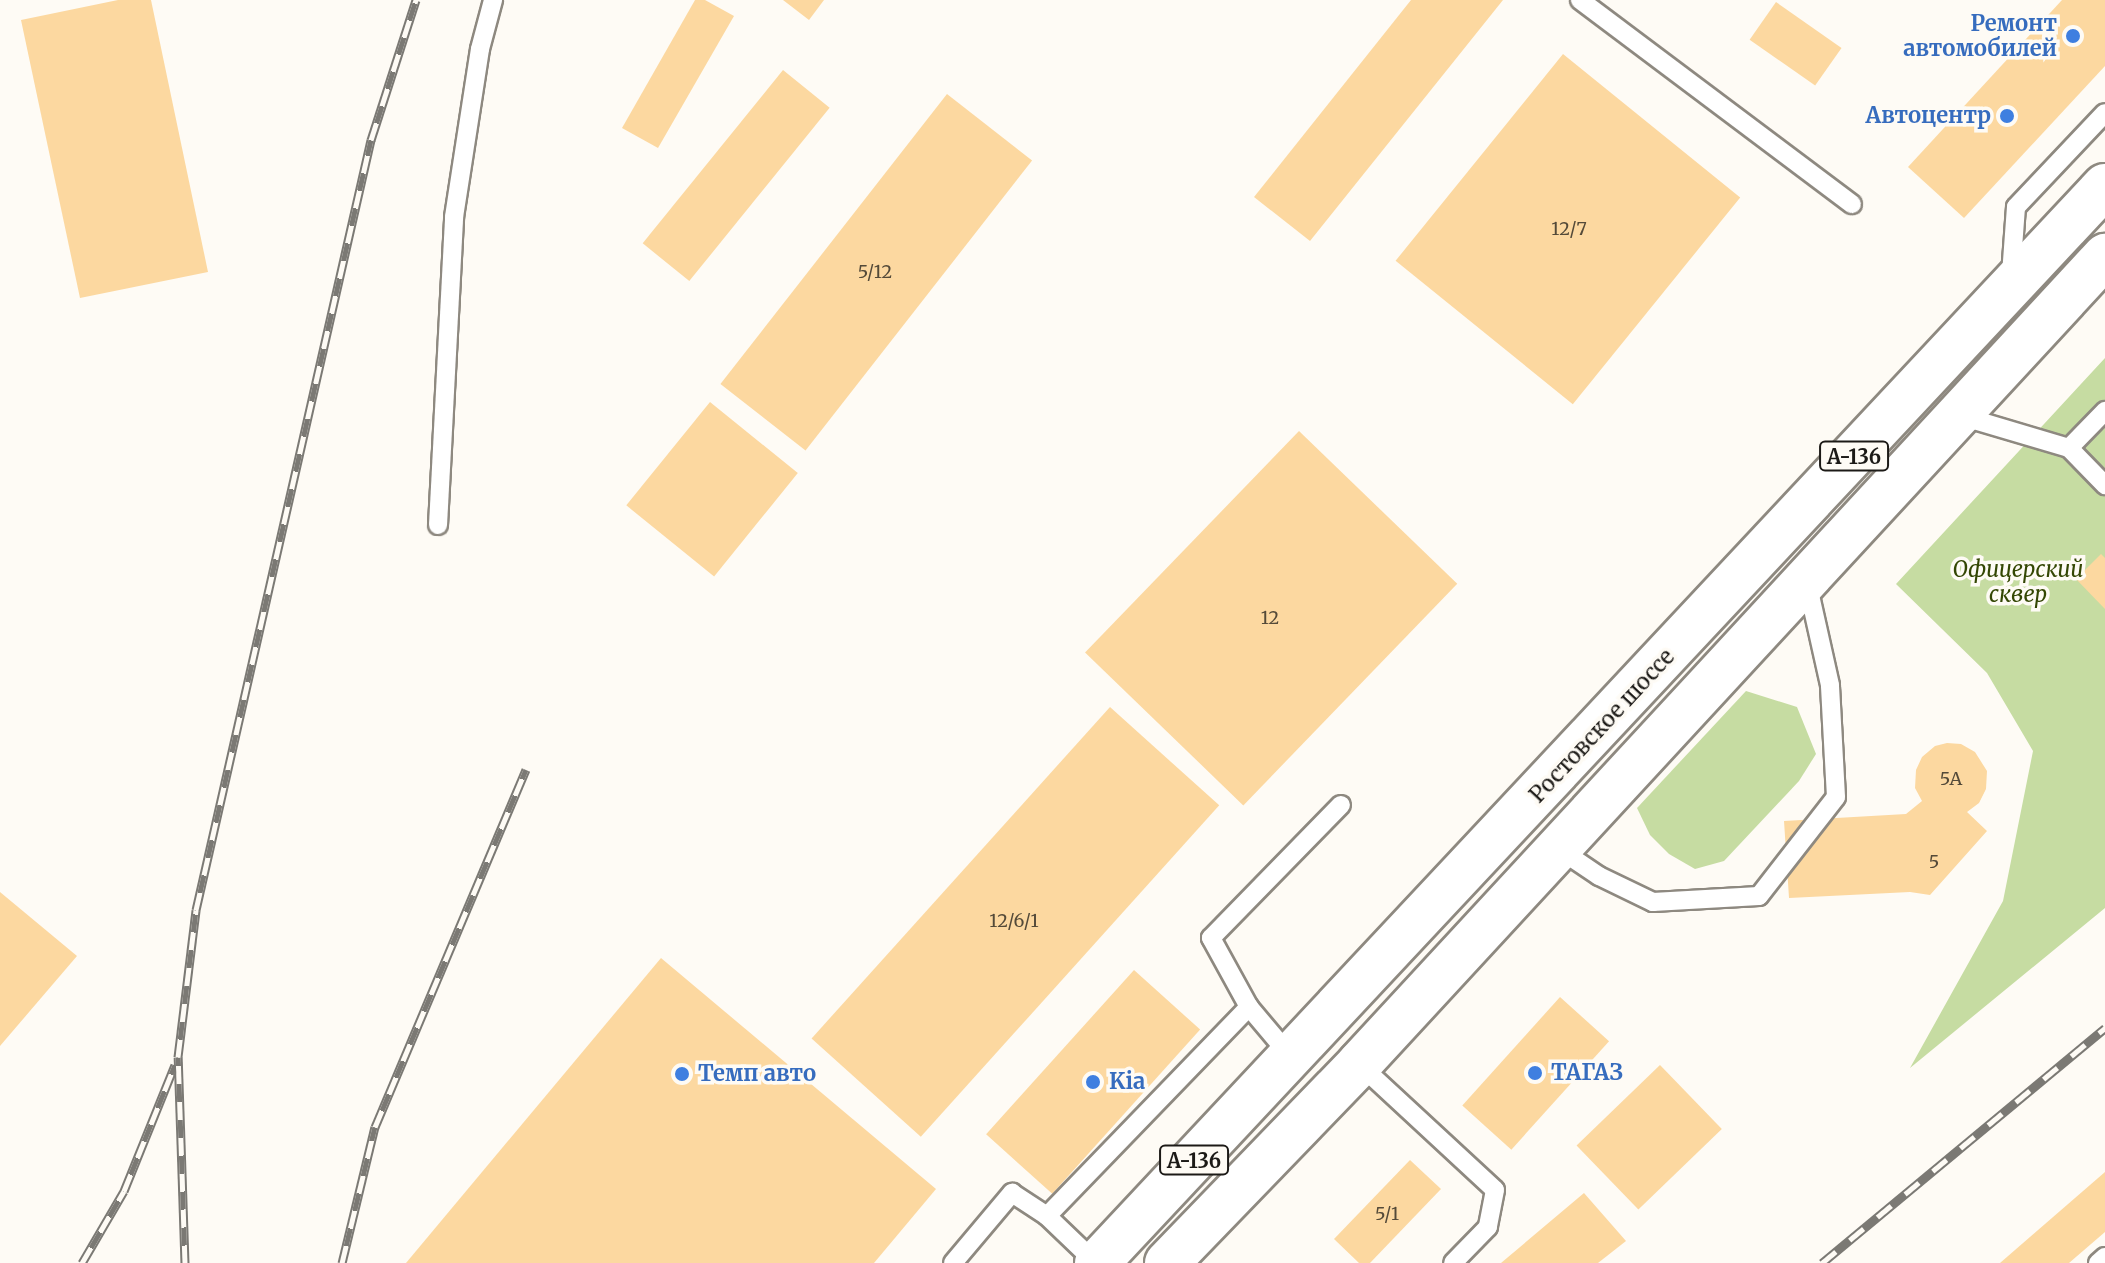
<!DOCTYPE html>
<html>
<head>
<meta charset="utf-8">
<style>
	body { margin:0 }
	#map { position:relative; width:2105px; height:1263px; overflow:hidden; background:#fefbf5; font-family:Merriweather,serif }
	div>[style] { position:absolute }
	[style*='--x'] { left:calc(var(--x)*1px); top:calc(var(--y)*1px); width:calc(var(--w)*1px); rotate:calc(var(--a)*1deg) }
	.green>* { inset:0; background:#c6dca2 }
	.building>* { inset:0; background:#fcd8a0; transform-origin:0 0 }
	.roads { filter:drop-shadow(2px 0 #8e8980) drop-shadow(-2px 0 #8e8980) drop-shadow(0 2px #8e8980) drop-shadow(0 -2px #8e8980) }
	.service>* { height:18px; margin:-9px; padding:0 9px; transform-origin:9px; border-radius:9px; background:#fff }
	.primary>* { height:44px; margin:-22px; padding:0 22px; transform-origin:22px; border-radius:22px; background:#fff }
	.rail>* { height:9px; margin-top:-4.5px; transform-origin:0; background:repeating-linear-gradient(90deg,#fefbf5 0 18px,#7b7974 0 36px); box-sizing:border-box; border-block:2px solid #7b7974 }
	.dots>* { width:22px; height:22px; translate:-50% -50%; box-sizing:border-box; border:4px solid #fefbf5; border-radius:50% }
	span { translate:-50% -50%; white-space:nowrap; text-align:center; line-height:1.15; -webkit-text-stroke:7px #fefbf5; paint-order:stroke }
	.number-label { font-size:18px; color:#544a39 }
	.number-label span { -webkit-text-stroke-width:0 }
	.shield-label span { padding:2px 6px; background:#fefbf5; border:2px solid; border-radius:6px; -webkit-text-stroke-width:0 }
	.shield-label { font-size:20px; color:#1c1a17; font-weight:700 }
	.shop-label { font-size:22px; color:#366cbe; font-weight:700 }
	.right { translate:-100% -50%; text-align:right }
	.left { translate:0 -50%; text-align:left }
	.park-label { font-size:22px; color:#344704; font-style:italic }
	.street-label { font-size:22px; color:#1c1a17 }
</style>
</head>
<body>
<div id="map">
	<div class="green">
		<i style="clip-path:polygon(2105px 358px,2105px 908px,1910px 1068px,2003px 901px,2033px 751px,1987px 673px,1896px 584px)"></i>
		<i style="clip-path:polygon(1746px 691px,1797px 707px,1816px 754px,1799px 781px,1724px 861px,1695px 869px,1669px 854px,1650px 835px,1637px 808px)"></i>
	</div>
	<div class="building">
		<i style="clip-path:polygon(118px 0,151px 0,208px 272px,80px 298px,21px 20px)"></i>
		<i style="clip-path:polygon(695px 0,705px 0,734px 16px,658px 148px,622px 128px)"></i>
		<i style="clip-path:polygon(783px 0,824px 0,809px 20px)"></i>
		<i style="clip-path:polygon(1411px 0,1503px 0,1310px 241px,1254px 197px)"></i>
		<i style="clip-path:polygon(2062px 0,2105px 0,2105px 66px,1964px 218px,1908px 167px)"></i>
		<i style="left:1776px;top:2px;width:80px;height:46px;rotate:35deg"></i>
		<i style="left:1563px;top:54px;width:228px;height:266px;rotate:39deg"></i>
		<i style="left:783px;top:70px;width:60px;height:223px;rotate:39deg"></i>
		<i style="left:947px;top:94px;width:108px;height:368px;rotate:38deg"></i>
		<i style="left:710px;top:402px;width:113px;height:133px;rotate:39deg"></i>
		<i style="left:1299px;top:431px;width:220px;height:308px;rotate:44deg"></i>
		<i style="clip-path:polygon(2101px 554px,2105px 558px,2105px 609px,2076px 579px)"></i>
		<i style="left:1110px;top:707px;width:147px;height:446px;rotate:42deg"></i>
		<i style="clip-path:polygon(1947px 743px,1961px 744px,1975px 752px,1987px 771px,1986px 789px,1979px 803px,1967px 812px,1987px 831px,1930px 895px,1910px 892px,1789px 898px,1784px 821px,1906px 814px,1922px 801px,1915px 788px,1916px 770px,1922px 757px,1935px 746px)"></i>
		<i style="clip-path:polygon(0 892px,77px 956px,0 1046px)"></i>
		<i style="clip-path:polygon(661px 958px,936px 1189px,874px 1263px,406px 1263px)"></i>
		<i style="left:1134px;top:970px;width:89px;height:221px;rotate:42deg"></i>
		<i style="left:1560px;top:997px;width:66px;height:146px;rotate:42deg"></i>
		<i style="left:1660px;top:1065px;width:89px;height:116px;rotate:46deg"></i>
		<i style="clip-path:polygon(1410px 1160px,1441px 1189px,1370px 1263px,1359px 1263px,1334px 1239px)"></i>
		<i style="clip-path:polygon(2105px 1172px,2105px 1232px,2069px 1263px,2000px 1263px)"></i>
		<i style="clip-path:polygon(1584px 1193px,1626px 1241px,1598px 1263px,1501px 1263px)"></i>
	</div>
	<div class="roads">
		<div class="service">
			<i style="--x:1580;--y:0;--w:340;--a:36.9"></i>
			<i style="--x:2011;--y:275;--w:68;--a:-85.8"></i>
			<i style="--x:2016;--y:207;--w:129;--a:-46.6"></i>
			<i style="--x:1961;--y:416;--w:113;--a:16.5"></i>
			<i style="--x:2069;--y:448;--w:52;--a:45.8"></i>
			<i style="--x:2069;--y:448;--w:52;--a:-45.8"></i>
			<i style="--x:438;--y:525;--w:308;--a:-87"></i>
			<i style="--x:454;--y:217;--w:170;--a:-81.2"></i>
			<i style="--x:480;--y:49;--w:51;--a:-75.1"></i>
			<i style="--x:1559;--y:849;--w:48;--a:34"></i>
			<i style="--x:1599;--y:876;--w:60;--a:25.7"></i>
			<i style="--x:1653;--y:902;--w:106;--a:-3.2"></i>
			<i style="--x:1759;--y:896;--w:125;--a:-52.1"></i>
			<i style="--x:1836;--y:797;--w:112;--a:-93.1"></i>
			<i style="--x:1830;--y:685;--w:106;--a:-102.6"></i>
			<i style="--x:1249;--y:1007;--w:79;--a:-118.8"></i>
			<i style="--x:1211;--y:938;--w:186;--a:-45.7"></i>
			<i style="--x:1359;--y:1064;--w:185;--a:42.8"></i>
			<i style="--x:1495;--y:1190;--w:38;--a:101"></i>
			<i style="--x:1488;--y:1227;--w:50;--a:134.2"></i>
			<i style="--x:1047;--y:1216;--w:68;--a:43.8"></i>
			<i style="--x:953;--y:1263;--w:92;--a:-49.9"></i>
			<i style="--x:1012;--y:1193;--w:42;--a:33.3"></i>
			<i style="--x:1047;--y:1216;--w:291;--a:-46"></i>
			<i style="--x:1249;--y:1007;--w:67;--a:49.9"></i>
			<i style="--x:2098;--y:1263;--w:9;--a:-41"></i>
		</div>
		<div class="primary">
			<i style="--x:1097;--y:1263;--w:1475;--a:-46.9"></i>
			<i style="--x:1167;--y:1263;--w:277;--a:-46"></i>
			<i style="--x:1359;--y:1064;--w:1100;--a:-47.28"></i>
		</div>
	</div>
	<div class="rail">
		<i style="--x:82;--y:1263;--w:83;--a:-59.7"></i>
		<i style="--x:124;--y:1191;--w:136;--a:-68"></i>
		<i style="--x:185;--y:1263;--w:206;--a:-91.9"></i>
		<i style="--x:178;--y:1057;--w:148;--a:-83"></i>
		<i style="--x:196;--y:910;--w:790;--a:-77.2"></i>
		<i style="--x:371;--y:140;--w:147;--a:-72.2"></i>
		<i style="--x:342;--y:1263;--w:140;--a:-76.4"></i>
		<i style="--x:375;--y:1127;--w:388;--a:-67.1"></i>
		<i style="--x:1822;--y:1263;--w:368;--a:-39.7"></i>
	</div>
	<div class="dots">
		<i style="left:2073px;top:36px;background:#3f7fe0"></i>
		<i style="left:2007px;top:116px;background:#3f7fe0"></i>
		<i style="left:1535px;top:1073px;background:#3f7fe0"></i>
		<i style="left:682px;top:1074px;background:#3f7fe0"></i>
		<i style="left:1093px;top:1082px;background:#3f7fe0"></i>
	</div>
	<div class="number-label">
		<span style="left:1569px;top:229px">12/7</span>
		<span style="left:875px;top:272px">5/12</span>
		<span style="left:1270px;top:618px">12</span>
		<span style="left:1951px;top:779px">5А</span>
		<span style="left:1934px;top:862px">5</span>
		<span style="left:1014px;top:921px">12/6/1</span>
		<span style="left:1387px;top:1214px">5/1</span>
	</div>
	<div class="shield-label">
		<span style="left:1854px;top:456px">А-136</span>
		<span style="left:1194px;top:1160px">А-136</span>
	</div>
	<div class="shop-label">
		<span class="right" style="left:2057px;top:36px">Ремонт<br>автомобилей</span>
		<span class="right" style="left:1991px;top:116px">Автоцентр</span>
		<span class="left" style="left:1551px;top:1073px">ТАГАЗ</span>
		<span class="left" style="left:698px;top:1074px">Темп авто</span>
		<span class="left" style="left:1109px;top:1082px">Kia</span>
	</div>
	<div class="park-label">
		<span style="left:2018px;top:582px">Офицерский<br>сквер</span>
	</div>
	<div class="street-label">
		<span style="left:1602px;top:726px;rotate:-47deg">Ростовское шоссе</span>
	</div>
</div>
</body>
</html>
